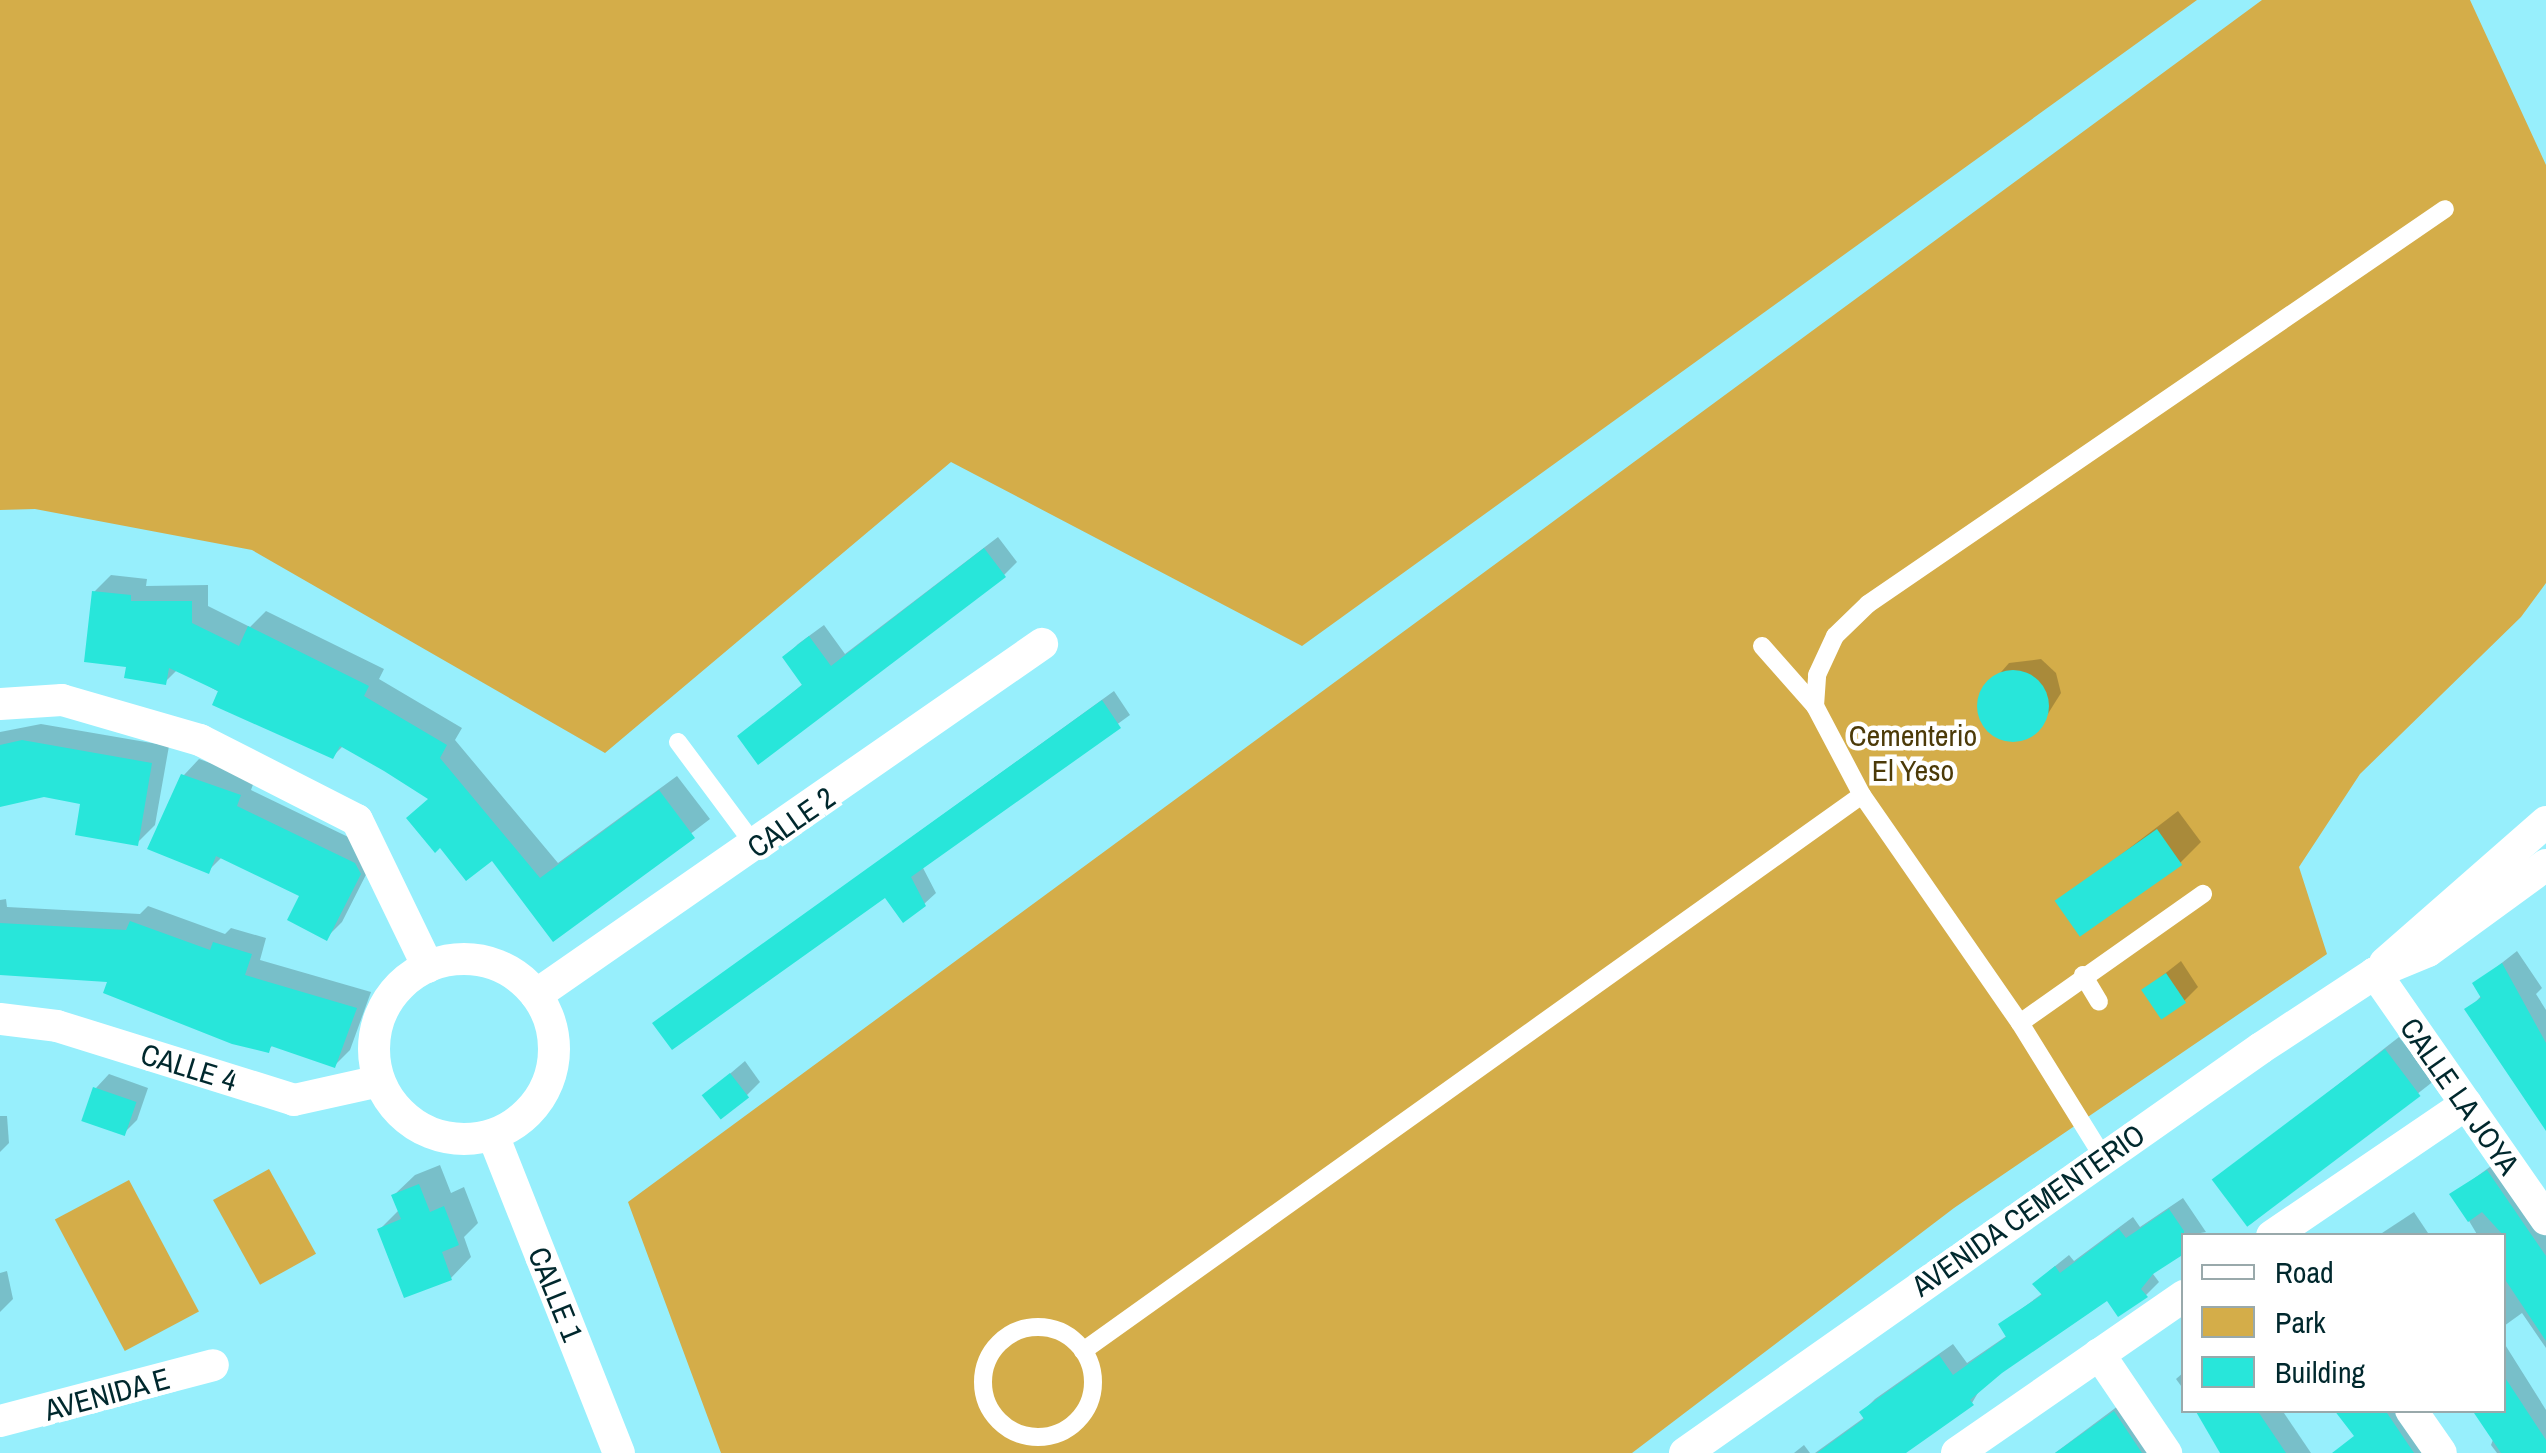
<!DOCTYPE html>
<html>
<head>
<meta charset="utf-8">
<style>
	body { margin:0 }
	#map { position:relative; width:2546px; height:1453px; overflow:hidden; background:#97effc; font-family:"Archivo Narrow",sans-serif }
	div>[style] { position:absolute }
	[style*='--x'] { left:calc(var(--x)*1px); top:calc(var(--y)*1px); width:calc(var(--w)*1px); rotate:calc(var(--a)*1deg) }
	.green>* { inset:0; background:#d4ad49; transform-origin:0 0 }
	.shadow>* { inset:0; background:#0003; transform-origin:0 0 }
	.building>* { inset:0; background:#28e6da; transform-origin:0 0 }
	.round { border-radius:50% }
	.lane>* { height:18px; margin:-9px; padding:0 9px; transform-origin:9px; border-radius:9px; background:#fff }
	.lane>.ring { margin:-9px; padding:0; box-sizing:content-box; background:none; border:18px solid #fff; border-radius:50% }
	.street>* { height:32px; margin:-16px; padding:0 16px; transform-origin:16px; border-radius:16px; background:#fff }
	.street>.ring { margin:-16px; padding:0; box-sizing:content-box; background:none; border:32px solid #fff; border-radius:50% }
	span { translate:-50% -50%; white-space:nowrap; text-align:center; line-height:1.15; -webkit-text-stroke:9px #fff; paint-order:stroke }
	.park-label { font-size:30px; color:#4c3a08 }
	.street-label { font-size:30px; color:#00282d }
	.legend { position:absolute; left:2181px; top:1233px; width:325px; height:180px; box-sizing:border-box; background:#fff; border:2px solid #99a9ab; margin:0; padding:12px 18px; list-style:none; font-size:30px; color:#00282d }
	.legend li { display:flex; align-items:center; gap:20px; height:50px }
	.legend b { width:50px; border:2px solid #99a9ab }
</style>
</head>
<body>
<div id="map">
	<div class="green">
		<i style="clip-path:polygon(0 0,2197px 0,1302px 646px,951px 462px,605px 753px,252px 550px,35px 509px,0 510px)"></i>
		<i style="clip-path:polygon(2262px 0,2470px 0,2546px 165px,2546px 583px,2521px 617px,2360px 774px,2299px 867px,2327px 954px,1954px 1208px,1632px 1453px,721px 1453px,628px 1202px)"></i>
		<i style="left:269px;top:1169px;width:97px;height:64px;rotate:61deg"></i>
		<i style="left:129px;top:1180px;width:149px;height:84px;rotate:62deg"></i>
	</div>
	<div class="shadow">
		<i style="clip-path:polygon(998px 537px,1017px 562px,1004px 575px,740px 736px,804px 683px,785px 657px,798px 644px,824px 625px,845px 654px)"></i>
		<i style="clip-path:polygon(111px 575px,147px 579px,146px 586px,208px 585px,208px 606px,250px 627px,266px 611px,384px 669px,379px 679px,462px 728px,455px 740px,558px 863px,677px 776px,710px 819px,554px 938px,492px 857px,430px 797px,343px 746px,333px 756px,178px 669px,165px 682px,128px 665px,94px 592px)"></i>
		<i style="clip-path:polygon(2041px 659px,2056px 673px,2061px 693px,2044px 720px,2030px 734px,2007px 739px,1988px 728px,1981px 695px,2009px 663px)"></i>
		<i style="clip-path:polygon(1114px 691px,1130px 715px,922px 866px,936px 893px,924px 904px,886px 894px,655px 1023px)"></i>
		<i style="clip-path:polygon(41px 724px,169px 746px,155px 825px,137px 843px,83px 802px,44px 795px,0 804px,0 732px)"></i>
		<i style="clip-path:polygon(199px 759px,255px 779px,251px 790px,371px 848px,375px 857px,342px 922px,326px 938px,302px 895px,223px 856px,208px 871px,184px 775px)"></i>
		<i style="clip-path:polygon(2178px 811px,2201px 842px,2180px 863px,2059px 902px)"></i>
		<i style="clip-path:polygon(6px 899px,7px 907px,140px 914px,148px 906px,225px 934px,231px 928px,266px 938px,260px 960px,371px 992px,350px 1050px,334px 1066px,274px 1044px,268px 1050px,111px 980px,0 973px,0 900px)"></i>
		<i style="clip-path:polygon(2517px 951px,2542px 988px,2536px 994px,2546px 1010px,2546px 1125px,2468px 1010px,2482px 995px,2475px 984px)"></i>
		<i style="clip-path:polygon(2181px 961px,2198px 987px,2184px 1001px,2144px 990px)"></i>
		<i style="left:2399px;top:1037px;width:56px;height:233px;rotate:52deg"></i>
		<i style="clip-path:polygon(745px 1061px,760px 1082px,747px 1095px,705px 1095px)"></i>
		<i style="clip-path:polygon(109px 1074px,148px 1088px,137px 1120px,124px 1133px,96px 1088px)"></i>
		<i style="clip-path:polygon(0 1116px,7px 1116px,9px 1143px,0 1152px)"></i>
		<i style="clip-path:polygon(2502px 1158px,2546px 1221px,2546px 1348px,2522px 1313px,2504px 1326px,2504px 1236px,2478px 1236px,2453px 1194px)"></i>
		<i style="clip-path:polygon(440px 1165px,451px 1193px,464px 1187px,478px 1223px,464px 1237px,471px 1257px,451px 1278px,380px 1229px,400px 1209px,394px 1195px,415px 1175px)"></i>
		<i style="clip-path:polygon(2183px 1198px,2206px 1232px,2184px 1236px,2153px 1274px,2159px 1282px,2146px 1295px,2107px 1298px,1982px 1386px,1972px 1403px,1902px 1453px,1815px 1453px,1865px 1417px,1862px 1412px,1875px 1399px,1953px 1344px,1967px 1363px,2008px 1335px,2001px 1324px,2043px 1293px,2049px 1271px,2069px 1255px,2074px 1261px,2133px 1217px,2140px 1227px)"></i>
		<i style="clip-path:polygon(2414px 1212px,2430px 1236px,2378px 1236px,2379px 1235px)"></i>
		<i style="clip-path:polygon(7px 1271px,13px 1299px,0 1312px,0 1273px)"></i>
		<i style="clip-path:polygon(2504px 1343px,2546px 1410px,2546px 1453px,2497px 1453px,2491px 1445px,2504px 1410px)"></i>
		<i style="clip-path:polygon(2184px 1372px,2184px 1390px,2176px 1379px)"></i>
		<i style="clip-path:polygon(2130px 1397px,2162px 1453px,2055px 1453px)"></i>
		<i style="clip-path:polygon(2197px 1410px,2282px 1410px,2311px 1453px,2226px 1453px)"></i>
		<i style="clip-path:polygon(2338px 1410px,2410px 1410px,2428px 1453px,2354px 1453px,2356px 1435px)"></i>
		<i style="clip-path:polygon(1804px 1445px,1810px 1453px,1794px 1453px)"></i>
	</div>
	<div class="building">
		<i style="clip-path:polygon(984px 548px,1006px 577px,758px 765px,737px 736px,802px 685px,782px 657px,809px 636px,831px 666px)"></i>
		<i style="clip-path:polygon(92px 591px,131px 595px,131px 601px,192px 601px,192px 623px,239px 646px,248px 626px,369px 686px,364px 696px,447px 745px,440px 758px,540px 878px,659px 790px,695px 838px,553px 942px,492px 861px,466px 881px,440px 848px,435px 853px,406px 818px,428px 799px,384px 771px,340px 746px,333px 759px,212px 705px,218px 691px,169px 668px,166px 685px,124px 678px,126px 667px,84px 662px)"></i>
		<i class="round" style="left:1977px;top:670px;width:72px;height:72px"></i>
		<i style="clip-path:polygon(1102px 700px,1121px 728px,911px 877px,926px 906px,903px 923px,885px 898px,672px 1050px,652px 1023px)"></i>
		<i style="clip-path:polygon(22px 740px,152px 763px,138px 846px,75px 835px,80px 804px,44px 797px,0 807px,0 745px)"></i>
		<i style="clip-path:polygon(181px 774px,241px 795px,237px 806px,355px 863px,361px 874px,327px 941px,287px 920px,299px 896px,216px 856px,209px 874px,147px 849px)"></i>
		<i style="left:2157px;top:829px;width:44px;height:125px;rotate:55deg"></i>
		<i style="clip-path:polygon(130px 921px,210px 950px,213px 942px,252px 954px,245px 975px,357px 1008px,335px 1068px,271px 1046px,269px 1053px,232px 1044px,103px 993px,107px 982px,0 975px,0 923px,126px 930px)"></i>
		<i style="clip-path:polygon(2502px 963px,2546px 1043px,2546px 1131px,2464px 1009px,2481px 998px,2472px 983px)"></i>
		<i style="left:2166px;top:973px;width:36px;height:30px;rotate:56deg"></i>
		<i style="left:2385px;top:1049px;width:59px;height:217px;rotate:53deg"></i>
		<i style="left:730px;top:1073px;width:31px;height:36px;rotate:52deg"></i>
		<i style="left:93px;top:1087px;width:46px;height:36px;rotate:19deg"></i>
		<i style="clip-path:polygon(2487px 1170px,2546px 1256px,2546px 1341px,2504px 1278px,2504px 1236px,2482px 1212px,2468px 1222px,2449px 1194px)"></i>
		<i style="clip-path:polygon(419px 1184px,430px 1212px,444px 1206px,459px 1245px,442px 1252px,452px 1280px,404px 1298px,377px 1229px,401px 1219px,391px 1195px)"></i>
		<i style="clip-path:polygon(2169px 1209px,2184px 1231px,2184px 1254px,2153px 1274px,2141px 1289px,2148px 1297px,2118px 1317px,2107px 1301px,2002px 1373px,1970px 1400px,1974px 1405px,1906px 1453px,1817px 1453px,1864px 1419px,1859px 1412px,1939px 1355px,1953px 1375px,2006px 1337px,1998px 1324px,2042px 1295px,2032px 1284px,2055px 1266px,2060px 1273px,2119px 1229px,2126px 1238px)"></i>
		<i style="clip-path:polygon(2504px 1376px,2546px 1440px,2546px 1453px,2501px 1453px,2472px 1410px,2504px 1410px)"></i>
		<i style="clip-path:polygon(2195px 1410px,2257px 1410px,2286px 1453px,2220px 1453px)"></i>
		<i style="clip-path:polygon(2334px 1410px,2385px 1410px,2414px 1453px,2332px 1453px,2354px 1436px)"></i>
		<i style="clip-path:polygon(2114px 1411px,2142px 1453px,2055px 1453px)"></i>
	</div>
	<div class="lane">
		<i style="--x:1762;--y:646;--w:80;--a:48.5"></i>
		<i style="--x:1815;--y:706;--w:101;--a:62.2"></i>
		<i style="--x:1862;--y:795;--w:277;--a:55.3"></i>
		<i style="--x:2020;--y:1023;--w:158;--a:58.2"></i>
		<i style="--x:1815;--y:706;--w:31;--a:-86"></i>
		<i style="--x:1817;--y:675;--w:43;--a:-65.2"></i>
		<i style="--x:1835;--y:636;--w:46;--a:-44.1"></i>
		<i style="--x:1868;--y:604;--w:699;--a:-34.39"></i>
		<i style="--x:678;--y:742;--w:131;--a:53.4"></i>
		<i style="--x:2083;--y:975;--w:31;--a:59"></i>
		<i style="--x:2020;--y:1023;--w:224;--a:-35.2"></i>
		<i class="ring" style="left:983px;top:1327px;width:92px;height:92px"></i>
		<i style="--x:1083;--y:1351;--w:957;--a:-35.52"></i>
	</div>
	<div class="street">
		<i style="--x:0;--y:704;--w:62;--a:-3.7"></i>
		<i style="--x:62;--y:700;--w:144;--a:16.2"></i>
		<i style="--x:200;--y:740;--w:176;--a:27"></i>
		<i style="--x:357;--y:820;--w:163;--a:64.2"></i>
		<i class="ring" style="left:374px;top:959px;width:148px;height:148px"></i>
		<i style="--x:2385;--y:963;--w:214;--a:-41.2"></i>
		<i style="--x:2375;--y:973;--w:300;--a:55.2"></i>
		<i style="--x:536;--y:995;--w:616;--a:-34.75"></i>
		<i style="--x:0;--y:1019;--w:57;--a:7"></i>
		<i style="--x:57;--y:1026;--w:248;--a:17.3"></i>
		<i style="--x:294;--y:1100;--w:87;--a:-12.6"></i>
		<i style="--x:493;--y:1135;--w:342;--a:68.4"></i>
		<i style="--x:2272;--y:1236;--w:235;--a:-34.2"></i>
		<i style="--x:2099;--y:1354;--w:120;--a:55.9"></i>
		<i style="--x:2411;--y:1410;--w:52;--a:55.1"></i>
		<i style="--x:0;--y:1421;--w:220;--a:-14.7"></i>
		<i style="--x:1685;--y:1453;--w:704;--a:-35.11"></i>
		<i style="--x:2261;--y:1048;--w:136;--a:-33.3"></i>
		<i style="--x:2375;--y:973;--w:57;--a:-22.5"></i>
		<i style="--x:2428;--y:951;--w:146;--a:-36.1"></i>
		<i style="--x:1957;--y:1453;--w:276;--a:-34.7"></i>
	</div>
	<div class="park-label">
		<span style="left:1913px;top:752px">Cementerio<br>El Yeso</span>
	</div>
	<div class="street-label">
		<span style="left:791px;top:822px;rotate:-35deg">CALLE 2</span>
		<span style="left:189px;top:1067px;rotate:17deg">CALLE 4</span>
		<span style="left:2460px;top:1096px;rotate:55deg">CALLE LA JOYA</span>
		<span style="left:2028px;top:1210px;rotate:-35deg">AVENIDA CEMENTERIO</span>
		<span style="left:556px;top:1294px;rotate:68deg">CALLE 1</span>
		<span style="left:107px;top:1394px;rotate:-15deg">AVENIDA E</span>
	</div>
	<ul class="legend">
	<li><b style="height:12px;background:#fff"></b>Road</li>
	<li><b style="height:28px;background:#d4ad49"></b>Park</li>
	<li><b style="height:28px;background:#28e6da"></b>Building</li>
	</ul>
</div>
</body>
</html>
